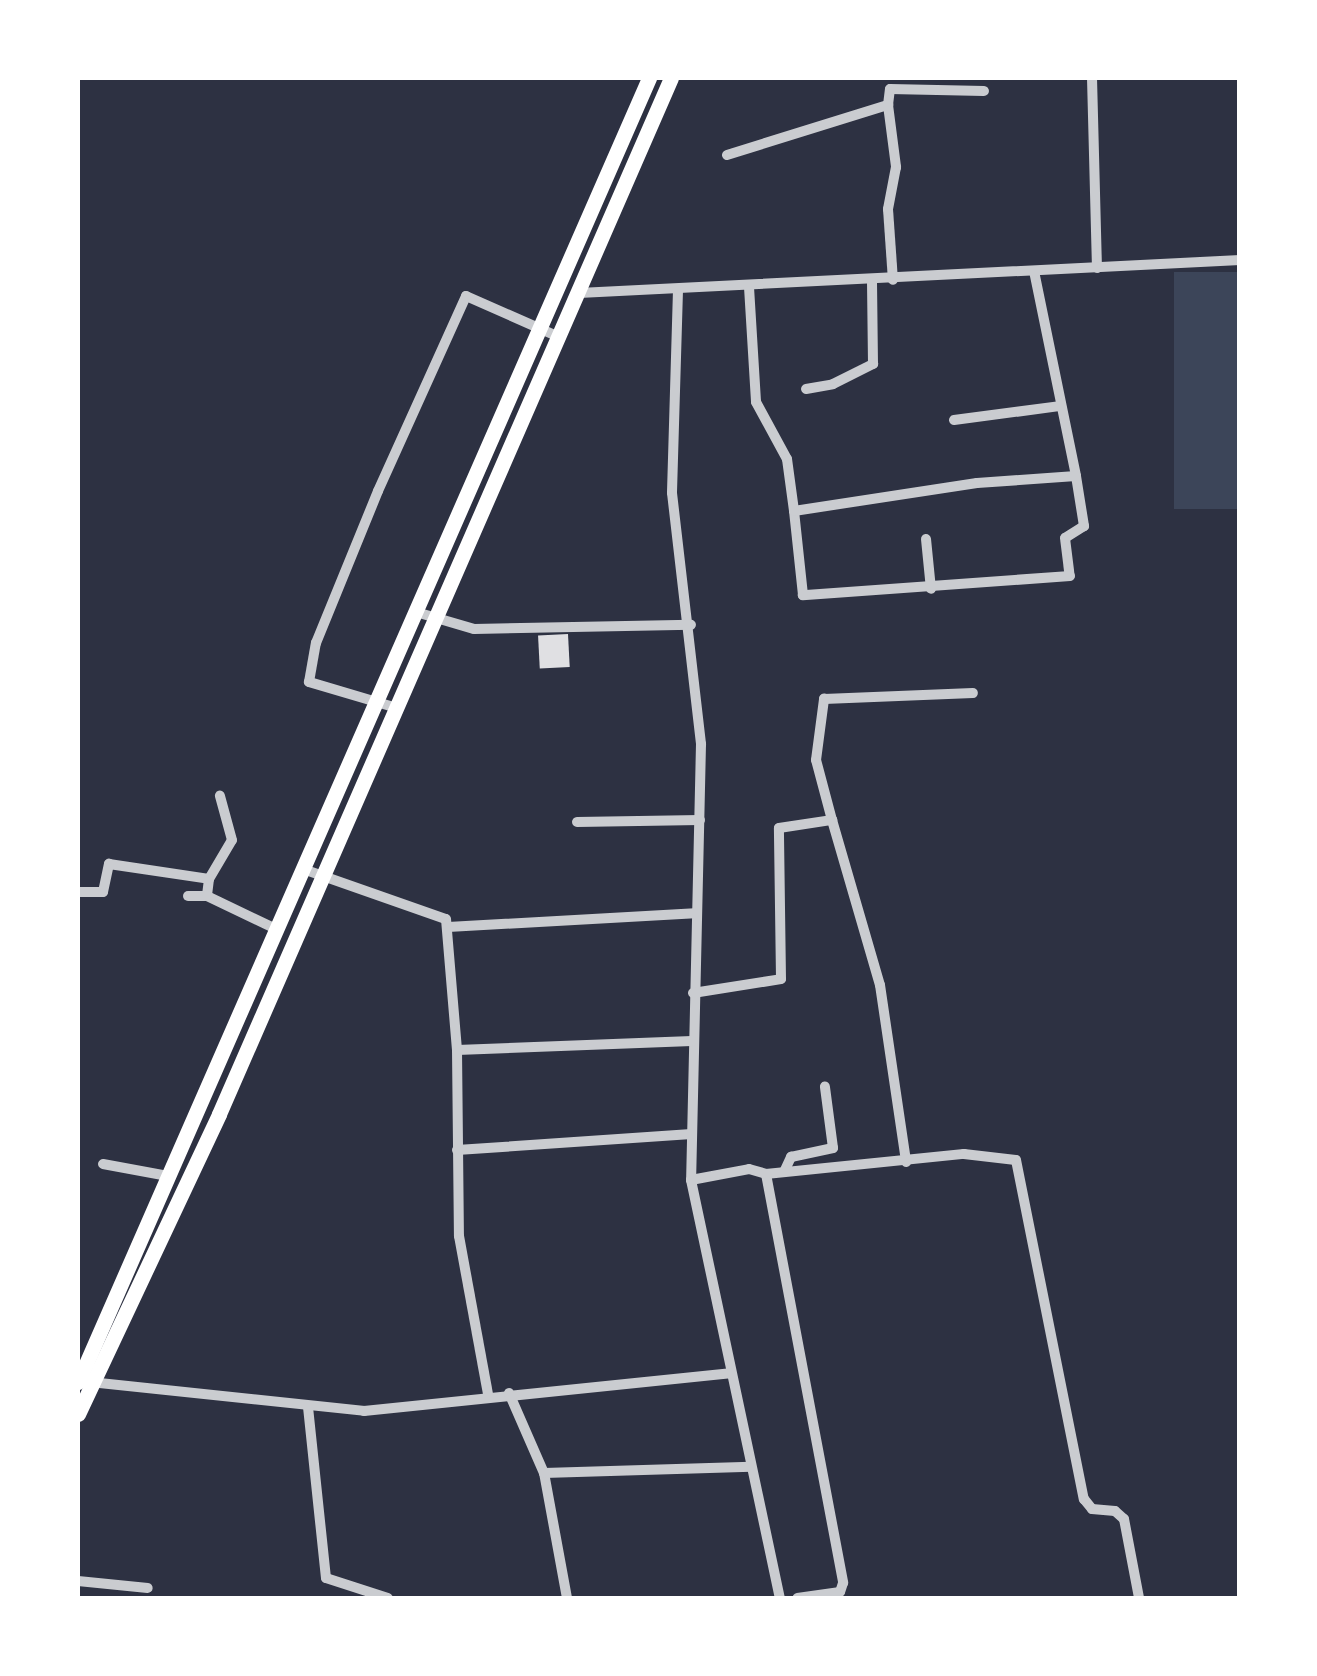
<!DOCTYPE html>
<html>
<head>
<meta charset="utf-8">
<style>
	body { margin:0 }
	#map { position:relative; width:1317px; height:1676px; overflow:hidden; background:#2d3142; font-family:"Sofia Sans Condensed",sans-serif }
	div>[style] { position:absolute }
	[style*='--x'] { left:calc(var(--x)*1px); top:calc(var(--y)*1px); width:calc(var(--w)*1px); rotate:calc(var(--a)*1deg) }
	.green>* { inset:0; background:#3c4559; transform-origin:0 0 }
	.building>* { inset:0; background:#e0e0e3; transform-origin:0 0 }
	.minor>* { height:10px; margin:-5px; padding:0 5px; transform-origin:5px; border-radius:5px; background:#caccd0 }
	.primary>* { height:15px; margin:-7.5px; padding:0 7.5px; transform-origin:7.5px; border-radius:7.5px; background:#fff }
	span { translate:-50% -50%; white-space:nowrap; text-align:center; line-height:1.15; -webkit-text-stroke:10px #fff; paint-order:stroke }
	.frame { position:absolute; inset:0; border:80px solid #fff; pointer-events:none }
</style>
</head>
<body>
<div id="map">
	<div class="green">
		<i style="left:1239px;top:272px;width:237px;height:65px;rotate:90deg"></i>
	</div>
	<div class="building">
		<i style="left:568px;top:634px;width:33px;height:30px;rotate:87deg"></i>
	</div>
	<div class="minor">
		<i style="--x:1092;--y:78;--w:190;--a:88.5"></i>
		<i style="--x:888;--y:105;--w:16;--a:-83"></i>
		<i style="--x:890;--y:89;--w:94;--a:1.2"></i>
		<i style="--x:727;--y:155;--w:169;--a:-17.3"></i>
		<i style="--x:888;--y:105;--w:63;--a:82.6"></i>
		<i style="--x:896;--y:167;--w:43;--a:100.8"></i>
		<i style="--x:888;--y:209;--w:71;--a:86"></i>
		<i style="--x:1034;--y:271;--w:209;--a:78.4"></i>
		<i style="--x:1076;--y:476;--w:51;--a:80.9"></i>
		<i style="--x:1084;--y:526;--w:22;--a:148"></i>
		<i style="--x:1065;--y:538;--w:38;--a:83"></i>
		<i style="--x:1070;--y:576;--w:268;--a:175.9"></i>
		<i style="--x:803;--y:595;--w:84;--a:-96.1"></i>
		<i style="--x:794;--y:511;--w:185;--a:-8.7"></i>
		<i style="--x:977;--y:483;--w:99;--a:-4"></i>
		<i style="--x:749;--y:287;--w:115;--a:86.5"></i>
		<i style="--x:756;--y:402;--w:65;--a:61.5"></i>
		<i style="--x:787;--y:459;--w:52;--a:82.3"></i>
		<i style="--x:678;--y:290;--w:203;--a:91.7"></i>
		<i style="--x:672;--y:493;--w:253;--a:83.4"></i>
		<i style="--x:701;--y:744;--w:436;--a:91.3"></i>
		<i style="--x:691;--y:1180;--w:427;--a:78"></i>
		<i style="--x:579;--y:293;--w:662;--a:-2.86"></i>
		<i style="--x:806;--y:389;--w:27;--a:-10"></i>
		<i style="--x:833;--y:384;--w:45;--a:-26.6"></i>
		<i style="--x:873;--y:364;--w:83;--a:-90.7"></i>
		<i style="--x:954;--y:420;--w:108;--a:-7.5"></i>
		<i style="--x:926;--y:539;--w:50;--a:84.3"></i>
		<i style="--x:416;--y:612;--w:60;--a:16.3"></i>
		<i style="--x:474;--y:629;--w:217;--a:-1.1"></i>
		<i style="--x:397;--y:708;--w:92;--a:-163.5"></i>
		<i style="--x:309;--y:682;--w:40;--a:-80"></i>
		<i style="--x:316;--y:643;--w:164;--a:-67.8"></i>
		<i style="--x:378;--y:491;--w:214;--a:-65.7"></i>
		<i style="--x:466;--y:296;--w:102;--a:23.8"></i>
		<i style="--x:832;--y:820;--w:62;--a:-104.9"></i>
		<i style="--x:816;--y:760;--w:62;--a:-82.5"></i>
		<i style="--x:824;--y:699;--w:149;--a:-2.3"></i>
		<i style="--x:577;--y:822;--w:123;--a:-0.9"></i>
		<i style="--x:303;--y:869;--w:151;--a:19.3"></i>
		<i style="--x:446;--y:919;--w:131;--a:85.2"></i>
		<i style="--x:457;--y:1050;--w:186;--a:89.4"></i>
		<i style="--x:459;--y:1236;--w:161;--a:79.6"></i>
		<i style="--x:209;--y:879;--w:45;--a:-59.5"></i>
		<i style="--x:232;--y:840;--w:46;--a:-105.3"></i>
		<i style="--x:78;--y:892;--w:25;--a:0"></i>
		<i style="--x:103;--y:892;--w:29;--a:-78"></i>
		<i style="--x:109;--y:864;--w:101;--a:8.5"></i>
		<i style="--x:209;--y:879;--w:17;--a:97"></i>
		<i style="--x:188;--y:896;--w:19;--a:0"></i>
		<i style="--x:207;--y:896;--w:76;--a:25.6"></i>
		<i style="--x:448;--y:927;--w:247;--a:-3.2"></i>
		<i style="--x:693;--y:993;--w:89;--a:-9"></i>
		<i style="--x:781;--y:979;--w:151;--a:-90.8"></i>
		<i style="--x:779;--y:828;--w:54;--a:-8.6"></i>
		<i style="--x:832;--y:820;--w:172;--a:73.8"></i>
		<i style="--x:880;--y:985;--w:179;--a:81.6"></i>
		<i style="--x:457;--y:1050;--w:235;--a:-2.2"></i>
		<i style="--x:457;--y:1150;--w:235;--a:-3.9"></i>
		<i style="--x:103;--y:1164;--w:66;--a:10.5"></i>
		<i style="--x:784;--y:1172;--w:17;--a:-65"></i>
		<i style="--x:791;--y:1157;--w:43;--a:-12.1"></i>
		<i style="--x:833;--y:1148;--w:62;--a:-97.5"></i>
		<i style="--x:766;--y:1174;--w:199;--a:-5.8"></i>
		<i style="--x:964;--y:1154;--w:52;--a:6.6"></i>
		<i style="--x:1016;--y:1160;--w:346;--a:78.7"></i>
		<i style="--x:1084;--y:1499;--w:13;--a:51"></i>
		<i style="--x:1092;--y:1509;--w:23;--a:5"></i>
		<i style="--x:1115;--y:1511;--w:12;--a:42"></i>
		<i style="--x:1124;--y:1519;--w:80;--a:79.2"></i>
		<i style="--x:691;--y:1180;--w:59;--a:-10.7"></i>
		<i style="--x:749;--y:1169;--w:18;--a:16"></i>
		<i style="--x:766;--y:1174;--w:416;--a:79.3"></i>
		<i style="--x:843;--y:1583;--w:9;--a:108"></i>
		<i style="--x:840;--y:1592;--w:43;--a:172.1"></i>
		<i style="--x:90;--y:1382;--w:276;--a:6"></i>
		<i style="--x:364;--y:1411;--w:368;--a:-5.9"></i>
		<i style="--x:509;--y:1393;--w:87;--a:66.4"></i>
		<i style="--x:308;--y:1407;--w:172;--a:84"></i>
		<i style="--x:326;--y:1578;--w:65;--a:17.9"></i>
		<i style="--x:78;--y:1581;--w:70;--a:5.7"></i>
		<i style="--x:567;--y:1598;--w:127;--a:-100.4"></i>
		<i style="--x:544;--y:1473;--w:207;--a:-1.7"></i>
	</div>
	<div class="primary">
		<i style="--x:78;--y:1382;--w:1424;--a:-66.35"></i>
		<i style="--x:78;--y:1414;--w:331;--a:-64.8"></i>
		<i style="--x:219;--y:1114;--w:1130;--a:-66.43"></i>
	</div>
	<div class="frame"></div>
</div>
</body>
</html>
